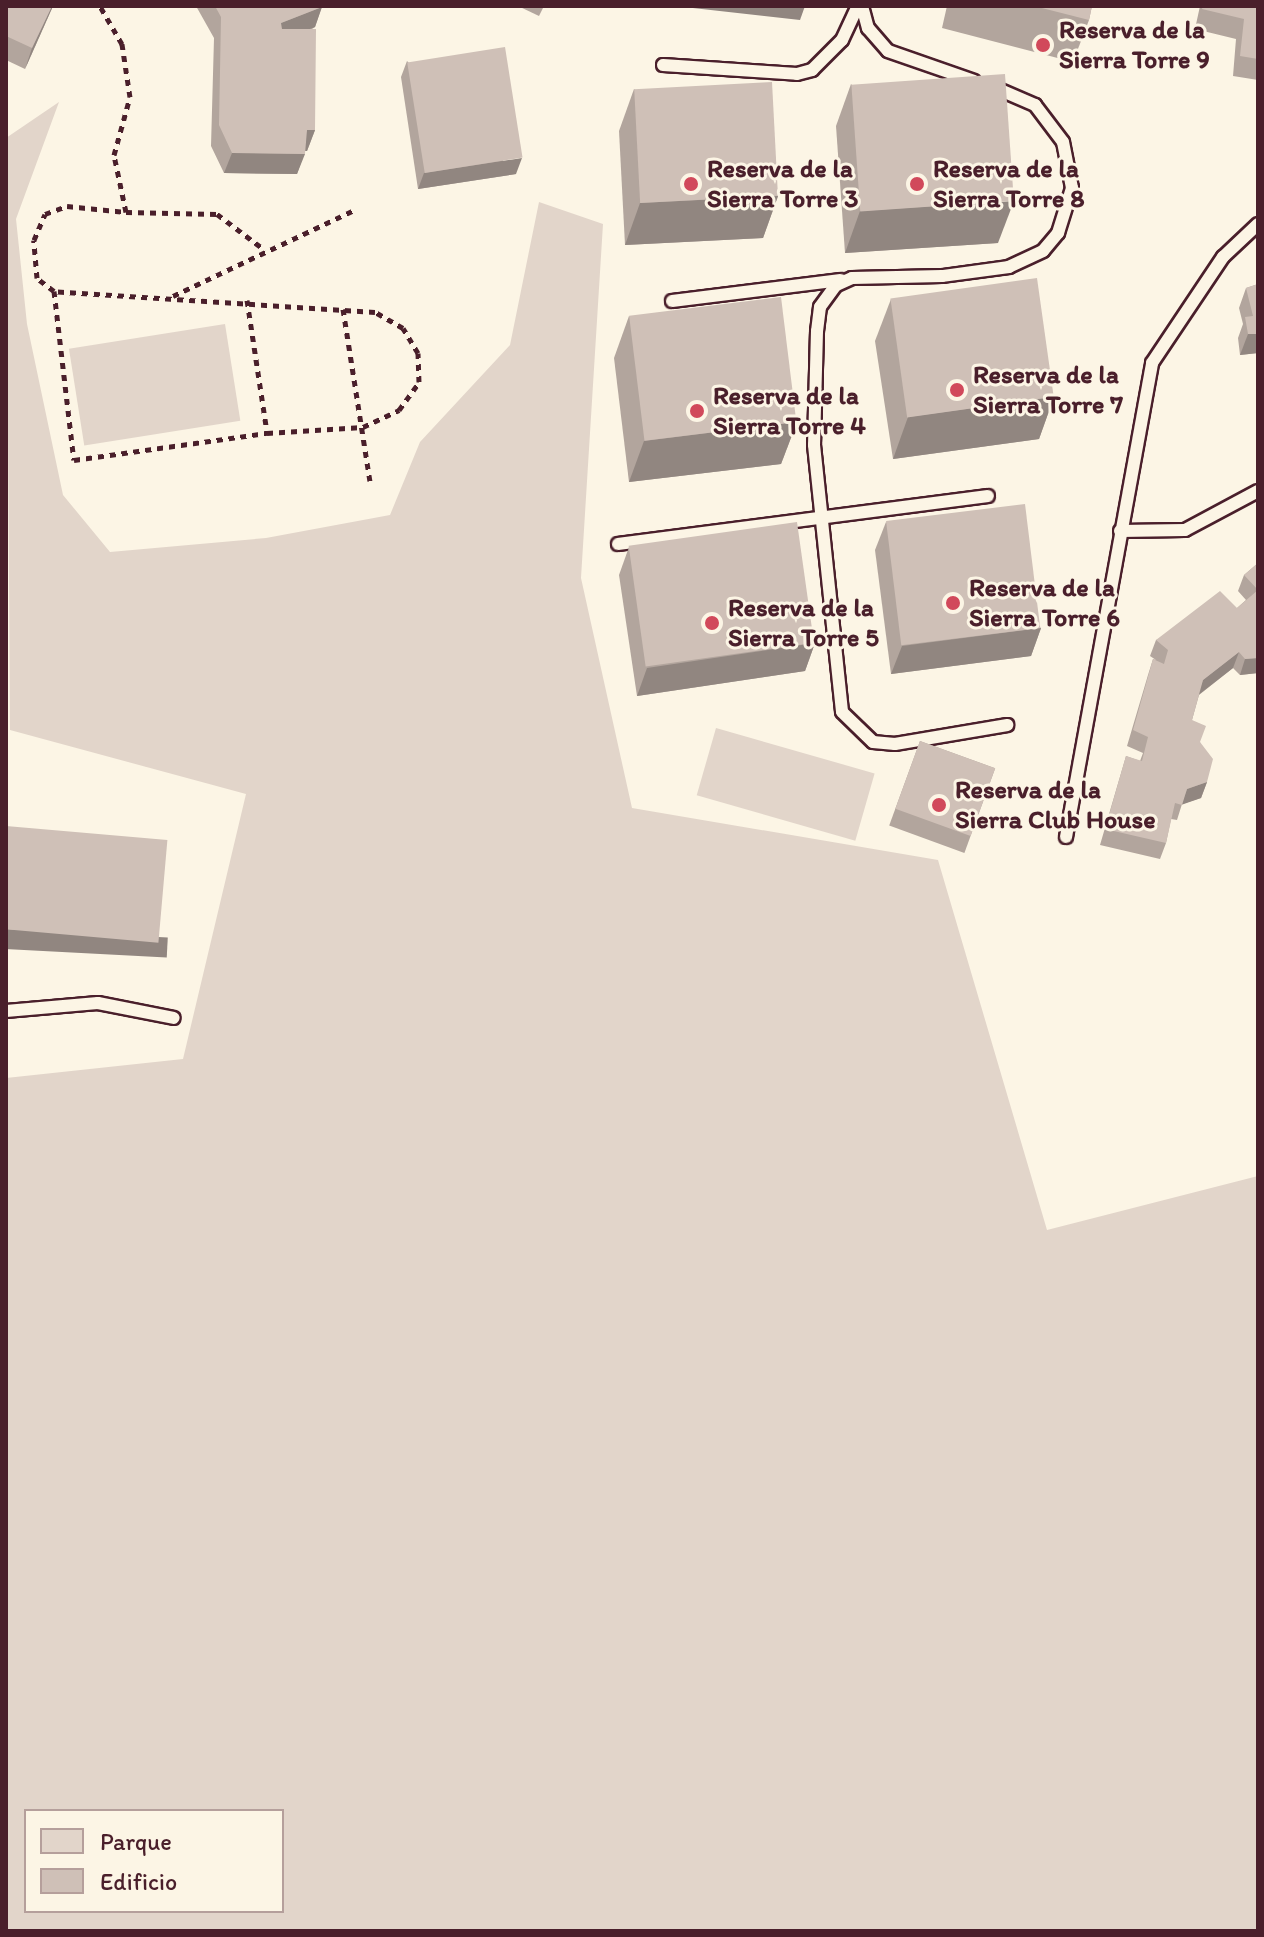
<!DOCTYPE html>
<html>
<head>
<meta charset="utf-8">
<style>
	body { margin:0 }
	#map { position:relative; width:1264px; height:1937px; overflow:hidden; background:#fcf5e5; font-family:Itim,sans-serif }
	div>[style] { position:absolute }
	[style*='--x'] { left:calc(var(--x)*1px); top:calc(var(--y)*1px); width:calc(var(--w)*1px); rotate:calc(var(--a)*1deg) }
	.green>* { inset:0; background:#e2d5ca; transform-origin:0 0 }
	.path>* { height:5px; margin-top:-2.5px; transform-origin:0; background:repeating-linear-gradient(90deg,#4a1f2b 0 6px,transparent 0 12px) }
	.roads { filter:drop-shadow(2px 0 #4a1f2b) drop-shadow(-2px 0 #4a1f2b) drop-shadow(0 2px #4a1f2b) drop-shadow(0 -2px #4a1f2b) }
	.lane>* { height:12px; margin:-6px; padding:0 6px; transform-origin:6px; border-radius:6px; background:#fcf5e5 }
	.wall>* { inset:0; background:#b2a59d; transform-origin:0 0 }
	.shaded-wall>* { inset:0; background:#918680; transform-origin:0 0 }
	.building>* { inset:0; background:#cfc0b7; transform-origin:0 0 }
	.dots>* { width:22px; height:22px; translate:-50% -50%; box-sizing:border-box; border:4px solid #fcf5e5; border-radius:50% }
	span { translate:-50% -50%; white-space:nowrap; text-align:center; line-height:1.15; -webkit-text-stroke:6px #fcf5e5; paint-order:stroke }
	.poi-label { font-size:26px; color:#4a1f2b; font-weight:700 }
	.left { translate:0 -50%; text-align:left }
	.frame { position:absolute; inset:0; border:8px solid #4a1f2b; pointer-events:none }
	.legend { position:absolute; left:24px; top:1809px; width:260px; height:104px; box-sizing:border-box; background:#fcf5e5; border:2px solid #b59f9b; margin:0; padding:10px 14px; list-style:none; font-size:24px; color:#4a1f2b }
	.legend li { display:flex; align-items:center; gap:16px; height:40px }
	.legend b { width:40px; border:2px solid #b59f9b }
</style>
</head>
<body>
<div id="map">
	<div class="green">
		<i style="clip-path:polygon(evenodd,59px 102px,16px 219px,27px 324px,63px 495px,110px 552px,266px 538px,390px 515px,420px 442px,510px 345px,539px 202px,603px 224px,581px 578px,632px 808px,938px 860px,1047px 1230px,1258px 1176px,1258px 1931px,6px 1931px,6px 1078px,183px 1059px,246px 794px,10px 730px,6px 138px,59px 102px,282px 1811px,282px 1911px,26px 1911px,26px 1811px,282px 1811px)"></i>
		<i style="left:225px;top:324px;width:98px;height:158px;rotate:81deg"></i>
		<i style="left:716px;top:728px;width:165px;height:70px;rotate:16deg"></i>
	</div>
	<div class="path">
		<i style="--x:126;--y:212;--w:91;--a:1.3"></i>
		<i style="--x:217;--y:214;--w:60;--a:36.9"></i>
		<i style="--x:54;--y:291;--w:170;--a:83.3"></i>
		<i style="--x:74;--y:460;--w:195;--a:-8"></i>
		<i style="--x:267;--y:433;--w:96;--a:-3.6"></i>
		<i style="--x:363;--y:427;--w:40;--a:-25"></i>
		<i style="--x:399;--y:410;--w:34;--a:-54"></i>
		<i style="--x:419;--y:382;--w:29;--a:-92"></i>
		<i style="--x:418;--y:353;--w:29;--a:-121"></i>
		<i style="--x:403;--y:328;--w:32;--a:-150"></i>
		<i style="--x:375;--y:312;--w:322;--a:-176.3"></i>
		<i style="--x:54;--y:291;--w:21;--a:-143"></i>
		<i style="--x:37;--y:278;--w:38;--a:-95"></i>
		<i style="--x:34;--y:240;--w:28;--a:-67"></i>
		<i style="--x:45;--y:214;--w:23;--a:-20"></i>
		<i style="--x:67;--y:206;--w:59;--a:5.8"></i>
		<i style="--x:126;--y:212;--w:58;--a:-101.9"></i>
		<i style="--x:114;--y:155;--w:60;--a:-74.6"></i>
		<i style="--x:130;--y:97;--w:54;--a:-98.6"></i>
		<i style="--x:122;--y:44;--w:44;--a:-120.1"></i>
		<i style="--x:173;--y:296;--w:203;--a:-25.4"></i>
		<i style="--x:247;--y:300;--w:134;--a:81.4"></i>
		<i style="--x:343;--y:309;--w:174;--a:81.1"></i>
	</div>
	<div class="roads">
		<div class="lane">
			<i style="--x:862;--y:6;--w:23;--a:75"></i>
			<i style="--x:868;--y:28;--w:30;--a:49"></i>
			<i style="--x:888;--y:51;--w:91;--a:19.2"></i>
			<i style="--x:663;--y:65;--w:134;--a:3.8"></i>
			<i style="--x:797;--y:74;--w:16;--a:-15"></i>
			<i style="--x:812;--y:70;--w:42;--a:-45"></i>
			<i style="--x:842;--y:40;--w:38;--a:-65"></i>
			<i style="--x:991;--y:86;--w:48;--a:23.4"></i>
			<i style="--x:1035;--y:105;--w:46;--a:52.9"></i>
			<i style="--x:1063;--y:142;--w:47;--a:78.9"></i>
			<i style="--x:1072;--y:188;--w:47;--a:107.3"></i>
			<i style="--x:1058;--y:233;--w:23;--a:130"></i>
			<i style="--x:1043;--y:251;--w:38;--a:155"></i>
			<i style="--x:1009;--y:267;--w:68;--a:172.3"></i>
			<i style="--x:942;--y:276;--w:90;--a:178.7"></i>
			<i style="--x:852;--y:278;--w:17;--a:156"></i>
			<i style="--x:836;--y:285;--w:27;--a:126"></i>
			<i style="--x:820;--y:307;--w:24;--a:97"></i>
			<i style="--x:817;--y:331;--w:114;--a:91.5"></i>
			<i style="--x:814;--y:445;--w:268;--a:84"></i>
			<i style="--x:842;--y:712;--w:43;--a:44.1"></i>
			<i style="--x:873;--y:742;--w:22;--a:5"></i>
			<i style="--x:895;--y:744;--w:114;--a:-9.6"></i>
			<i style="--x:672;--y:301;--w:170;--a:-7.1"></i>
			<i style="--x:1120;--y:531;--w:65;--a:-0.9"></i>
			<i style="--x:1185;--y:530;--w:83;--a:-28.1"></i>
			<i style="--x:618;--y:544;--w:373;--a:-7.4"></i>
			<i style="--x:1066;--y:837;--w:482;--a:-79.7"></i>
			<i style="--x:1152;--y:363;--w:128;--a:-56.2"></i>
			<i style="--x:1223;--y:257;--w:48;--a:-43.3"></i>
			<i style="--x:6;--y:1011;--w:92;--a:-5"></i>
			<i style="--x:98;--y:1003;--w:77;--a:11.2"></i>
		</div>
	</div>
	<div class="wall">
		<i style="clip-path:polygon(6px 6px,53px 6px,25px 69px,6px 60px)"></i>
		<i style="clip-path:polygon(196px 6px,322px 6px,315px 27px,312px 29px,315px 130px,307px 151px,305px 151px,297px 174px,224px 173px,211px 146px,214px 38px)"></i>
		<i style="clip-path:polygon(518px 6px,544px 6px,539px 16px)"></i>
		<i style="clip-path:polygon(947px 6px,1092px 6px,1089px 20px,1073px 62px,942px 28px)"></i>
		<i style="clip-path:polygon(1200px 6px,1258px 6px,1258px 80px,1233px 76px,1236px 39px,1195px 29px)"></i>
		<i style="clip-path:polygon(407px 61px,516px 174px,418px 189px,401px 77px)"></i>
		<i style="clip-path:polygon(851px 84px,998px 243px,845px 253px,836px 126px)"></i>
		<i style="clip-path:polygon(634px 89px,778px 196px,763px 238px,625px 245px,619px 131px)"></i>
		<i style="clip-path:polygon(1258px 284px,1258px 353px,1240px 355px,1238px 338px,1243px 324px,1239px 308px,1246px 288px)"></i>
		<i style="clip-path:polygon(891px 299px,1054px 397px,1039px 439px,893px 459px,875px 341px)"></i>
		<i style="clip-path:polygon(629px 316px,797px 422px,781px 464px,629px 482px,614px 358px)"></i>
		<i style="clip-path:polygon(886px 522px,1041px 628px,1031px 656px,891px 674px,875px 550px)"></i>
		<i style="clip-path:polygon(629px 547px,815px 643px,805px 671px,637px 696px,619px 575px)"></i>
		<i style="clip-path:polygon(1258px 563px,1258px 673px,1240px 675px,1233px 668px,1199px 695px,1192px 720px,1200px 742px,1207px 782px,1201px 798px,1182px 804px,1177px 820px,1171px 819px,1166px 843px,1160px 859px,1100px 845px,1126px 756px,1140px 761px,1143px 753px,1127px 746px,1148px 675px,1153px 659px,1156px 660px,1150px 656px,1156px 640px,1237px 608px,1246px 600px,1238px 591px,1244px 575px)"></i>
		<i style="left:920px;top:741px;width:80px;height:90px;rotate:20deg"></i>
	</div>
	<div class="shaded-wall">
		<i style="clip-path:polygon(52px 6px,53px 6px,25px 69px,32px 48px)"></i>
		<i style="clip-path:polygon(675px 6px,805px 6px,800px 20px)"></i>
		<i style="clip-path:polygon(322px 7px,315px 27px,274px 43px,281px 23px)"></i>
		<i style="clip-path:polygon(307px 130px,315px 130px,307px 151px,299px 151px)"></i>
		<i style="clip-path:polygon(232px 153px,305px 154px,297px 174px,224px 173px)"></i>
		<i style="clip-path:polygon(522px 158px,516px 174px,418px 189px,424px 173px)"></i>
		<i style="clip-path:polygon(778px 196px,763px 238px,625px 245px,640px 203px)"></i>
		<i style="clip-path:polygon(1014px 201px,998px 243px,845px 253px,860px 211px)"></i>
		<i style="clip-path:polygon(1248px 334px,1258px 334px,1258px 353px,1240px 355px)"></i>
		<i style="clip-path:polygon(1054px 397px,1039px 439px,893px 459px,908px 417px)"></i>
		<i style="clip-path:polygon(797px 422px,781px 464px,629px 482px,644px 441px)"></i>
		<i style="clip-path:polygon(1041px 628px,1031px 656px,891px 674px,902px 646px)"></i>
		<i style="clip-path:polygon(815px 643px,805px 671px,637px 696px,647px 668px)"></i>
		<i style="clip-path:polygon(1239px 652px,1233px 668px,1197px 696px,1203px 680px)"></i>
		<i style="clip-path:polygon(1258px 658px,1258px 673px,1240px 675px,1245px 659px)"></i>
		<i style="clip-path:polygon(1207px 782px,1201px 798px,1181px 805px,1187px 789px)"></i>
		<i style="left:6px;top:929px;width:162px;height:20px;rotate:3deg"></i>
	</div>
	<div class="building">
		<i style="clip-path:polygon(6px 6px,52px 6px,32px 48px,6px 36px)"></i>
		<i style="clip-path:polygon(215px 6px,322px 6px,322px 7px,281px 23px,282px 29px,316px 29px,315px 130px,307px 130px,305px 154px,232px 153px,219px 125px,221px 17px)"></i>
		<i style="clip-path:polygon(1034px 6px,1092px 6px,1089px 20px)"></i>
		<i style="clip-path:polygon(1203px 6px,1258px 6px,1258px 59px,1240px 56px,1244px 19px,1202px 9px)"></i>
		<i style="left:505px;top:47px;width:112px;height:99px;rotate:81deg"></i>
		<i style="left:1005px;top:74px;width:127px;height:154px;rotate:86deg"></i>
		<i style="left:772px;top:82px;width:114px;height:138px;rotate:87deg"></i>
		<i style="left:1037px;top:278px;width:120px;height:148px;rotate:82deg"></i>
		<i style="clip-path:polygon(1258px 284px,1258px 334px,1248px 334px,1245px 317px,1253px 316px,1246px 288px)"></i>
		<i style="left:781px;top:297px;width:126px;height:153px;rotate:83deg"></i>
		<i style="left:1025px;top:504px;width:125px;height:140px;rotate:83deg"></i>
		<i style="left:797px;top:522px;width:122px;height:170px;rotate:82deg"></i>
		<i style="clip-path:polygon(1258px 563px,1258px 658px,1245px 659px,1239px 652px,1203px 680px,1192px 720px,1206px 726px,1200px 742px,1213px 759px,1207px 782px,1187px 789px,1182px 805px,1175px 803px,1166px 843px,1105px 829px,1126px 756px,1142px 761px,1148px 737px,1133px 730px,1153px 659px,1164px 664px,1168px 650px,1156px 640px,1220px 591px,1237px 608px,1258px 590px,1244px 575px)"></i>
		<i style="left:920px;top:741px;width:80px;height:72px;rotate:20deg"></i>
		<i style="left:6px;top:826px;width:162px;height:103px;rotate:5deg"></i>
	</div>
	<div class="dots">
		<i style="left:1043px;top:45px;background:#d1495b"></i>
		<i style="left:691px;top:184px;background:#d1495b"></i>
		<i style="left:917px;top:184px;background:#d1495b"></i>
		<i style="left:957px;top:390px;background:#d1495b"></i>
		<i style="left:697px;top:411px;background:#d1495b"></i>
		<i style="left:953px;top:603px;background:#d1495b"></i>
		<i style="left:712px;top:623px;background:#d1495b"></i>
		<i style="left:939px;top:805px;background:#d1495b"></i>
	</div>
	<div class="poi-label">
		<span class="left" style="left:1059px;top:45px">Reserva de la<br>Sierra Torre 9</span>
		<span class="left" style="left:707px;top:184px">Reserva de la<br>Sierra Torre 3</span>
		<span class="left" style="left:933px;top:184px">Reserva de la<br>Sierra Torre 8</span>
		<span class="left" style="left:973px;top:390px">Reserva de la<br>Sierra Torre 7</span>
		<span class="left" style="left:713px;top:411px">Reserva de la<br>Sierra Torre 4</span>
		<span class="left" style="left:969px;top:603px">Reserva de la<br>Sierra Torre 6</span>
		<span class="left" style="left:728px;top:623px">Reserva de la<br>Sierra Torre 5</span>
		<span class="left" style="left:955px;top:805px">Reserva de la<br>Sierra Club House</span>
	</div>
	<div class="frame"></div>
	<ul class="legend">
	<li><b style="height:22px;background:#e2d5ca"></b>Parque</li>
	<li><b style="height:22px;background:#cfc0b7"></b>Edificio</li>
	</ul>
</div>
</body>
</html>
